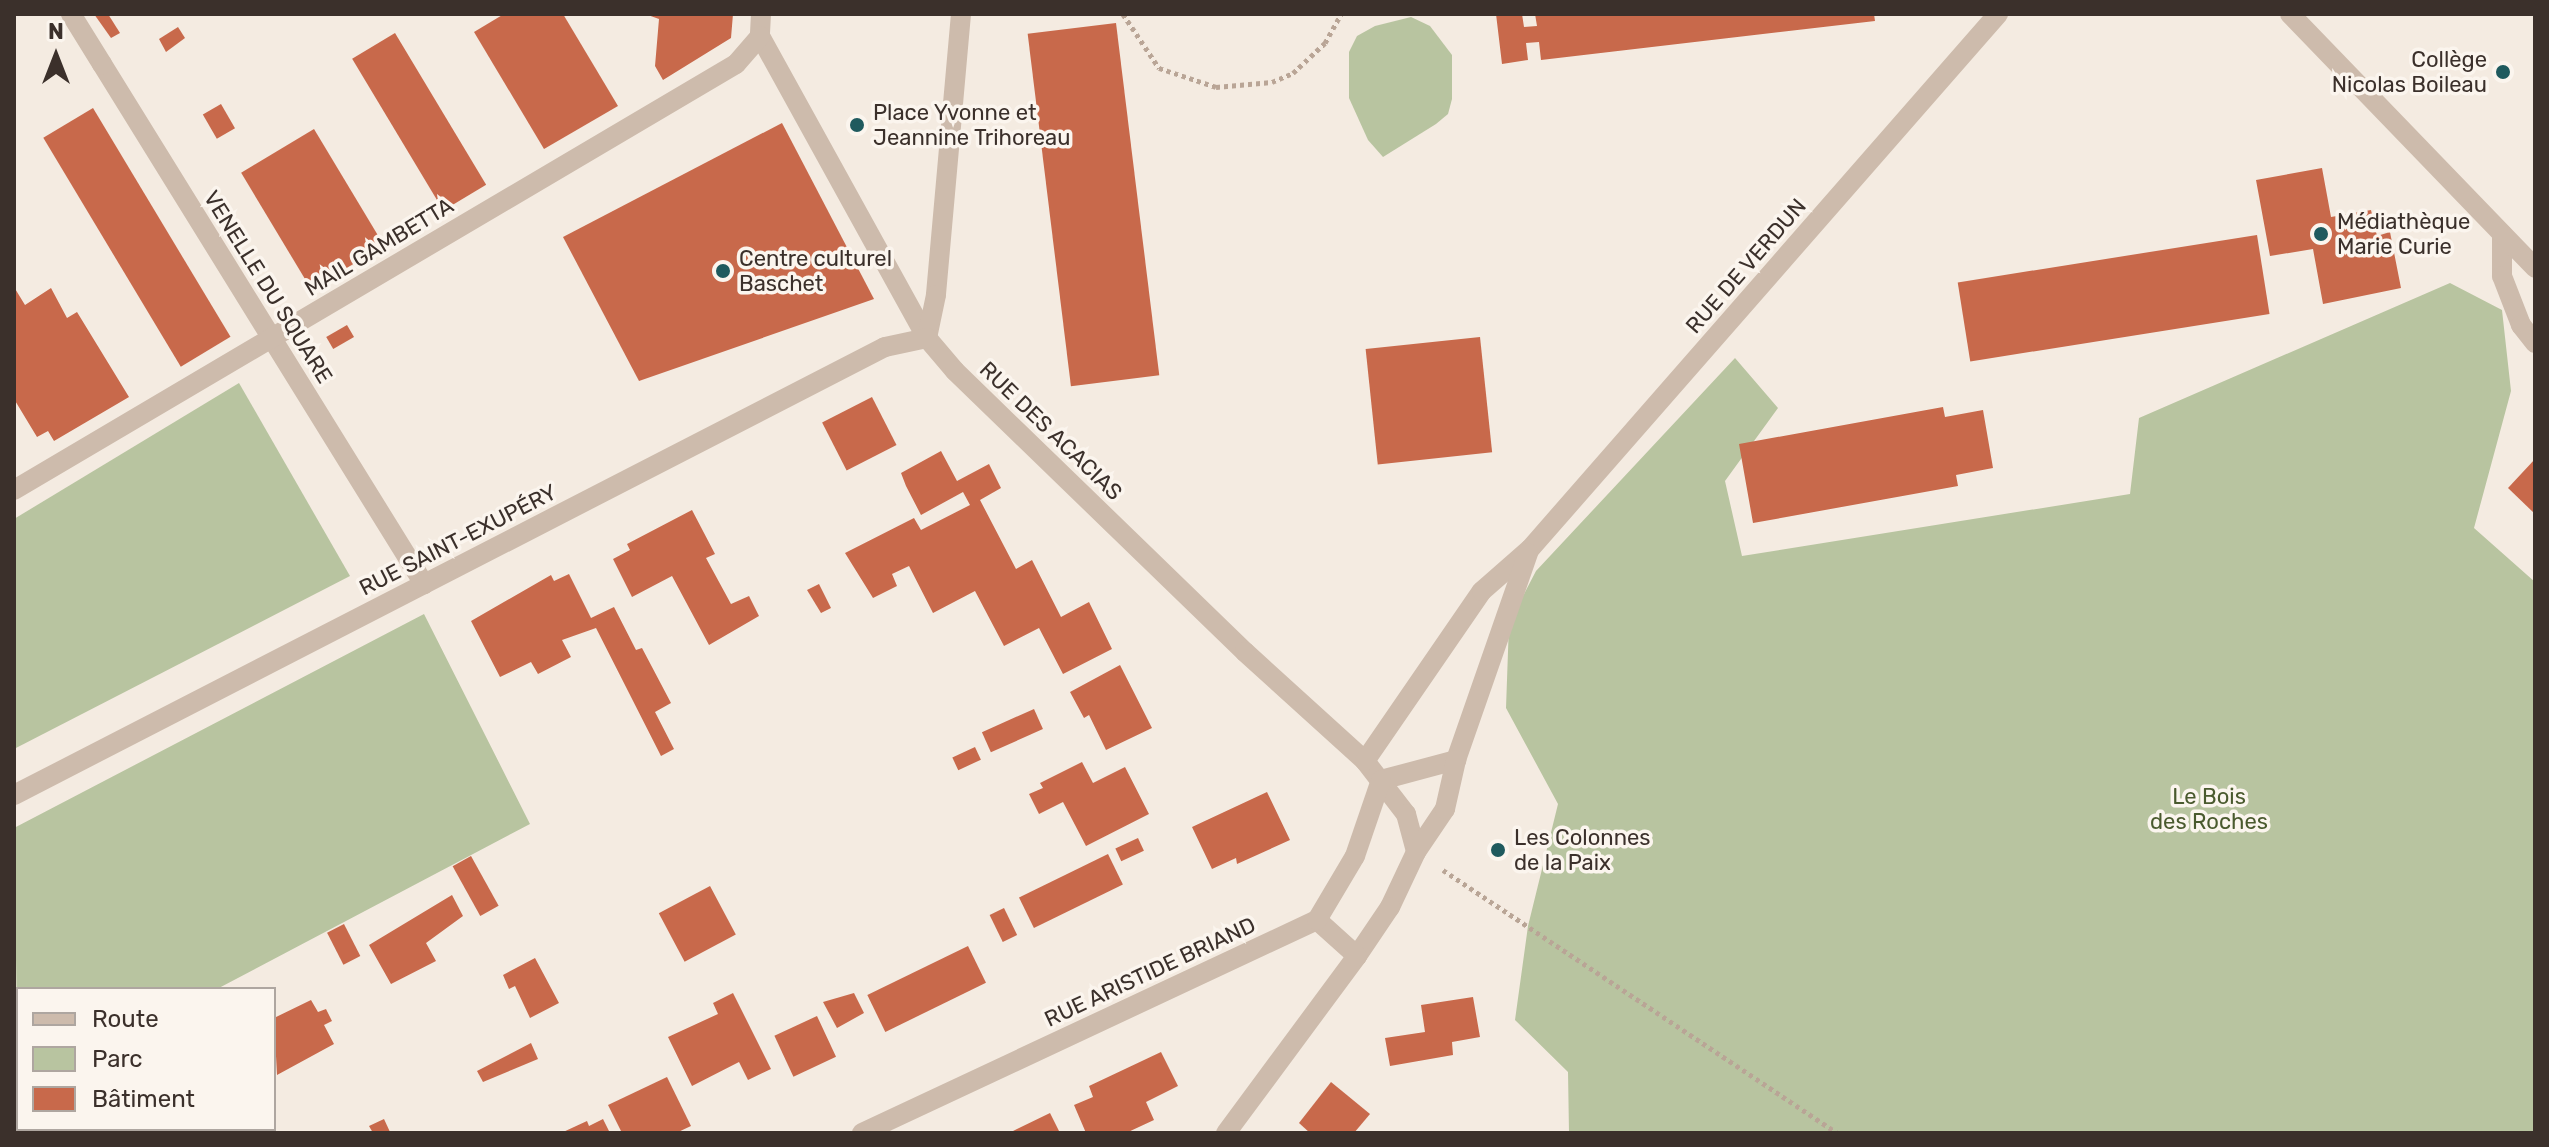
<!DOCTYPE html>
<html>
<head>
<meta charset="utf-8">
<style>
	body { margin:0 }
	#map { position:relative; width:2549px; height:1147px; overflow:hidden; background:#f4ebe1; font-family:Rubik,sans-serif }
	div>[style] { position:absolute }
	[style*='--x'] { left:calc(var(--x)*1px); top:calc(var(--y)*1px); width:calc(var(--w)*1px); rotate:calc(var(--a)*1deg) }
	.green>* { inset:0; background:#b8c4a0 }
	.building>* { inset:0; background:#c8694b; transform-origin:0 0 }
	.path>* { height:5px; margin-top:-2.5px; transform-origin:0; background:repeating-linear-gradient(90deg,#b9a596 0 4px,transparent 0 8px) }
	.service>* { height:20px; margin:-10px; padding:0 10px; transform-origin:10px; border-radius:10px; background:#cdbbac }
	.pedestrian>* { height:20px; margin:-10px; padding:0 10px; transform-origin:10px; border-radius:10px; background:#cdbbac }
	.minor>* { height:20px; margin:-10px; padding:0 10px; transform-origin:10px; border-radius:10px; background:#cdbbac }
	.tertiary>* { height:20px; margin:-10px; padding:0 10px; transform-origin:10px; border-radius:10px; background:#cdbbac }
	.dots>* { width:22px; height:22px; translate:-50% -50%; box-sizing:border-box; border:4px solid #fbf5ee; border-radius:50% }
	span { translate:-50% -50%; white-space:nowrap; text-align:center; line-height:1.15; -webkit-text-stroke:7px #fbf5ee; paint-order:stroke }
	.poi-label { font-size:22px; color:#3b302b }
	.right { translate:-100% -50%; text-align:right }
	.left { translate:0 -50%; text-align:left }
	.street-label { font-size:22px; color:#3b302b }
	.park-label { font-size:22px; color:#4a5a2e }
	.frame { position:absolute; inset:0; border:16px solid #3b302b; pointer-events:none }
	.legend { position:absolute; left:16px; top:987px; width:260px; height:144px; box-sizing:border-box; background:#fbf5ee; border:2px solid #aea6a0; margin:0; padding:10px 14px; list-style:none; font-size:24px; color:#3b302b }
	.legend li { display:flex; align-items:center; gap:16px; height:40px }
	.legend b { width:40px; border:2px solid #aea6a0 }
	.north { position:absolute; left:16px; top:16px; width:80px; height:80px; -webkit-text-stroke:6px #fbf5ee; paint-order:stroke; rotate:0deg; font-size:22px; font-weight:700; line-height:32px; text-align:center; color:#3b302b }
	.north::after { content:''; display:block; margin:auto; width:28px; height:36px; background:#3b302b; clip-path:polygon(50% 0,100% 100%,50% 72%,0 100%) }
</style>
</head>
<body>
<div id="map">
	<div class="green">
		<i style="clip-path:polygon(1411px 17px,1430px 26px,1452px 55px,1452px 99px,1448px 114px,1436px 124px,1383px 157px,1368px 140px,1349px 98px,1349px 52px,1357px 36px,1375px 26px)"></i>
		<i style="clip-path:polygon(2450px 283px,2502px 310px,2511px 391px,2474px 528px,2535px 582px,2535px 1133px,1569px 1133px,1568px 1072px,1515px 1020px,1528px 926px,1558px 804px,1506px 708px,1509px 623px,1536px 571px,1735px 358px,1778px 408px,1725px 481px,1742px 556px,2130px 494px,2139px 418px)"></i>
		<i style="clip-path:polygon(239px 383px,350px 576px,14px 749px,14px 519px)"></i>
		<i style="clip-path:polygon(424px 614px,530px 824px,217px 989px,18px 989px,18px 1090px,14px 828px)"></i>
	</div>
	<div class="building">
		<i style="clip-path:polygon(94px 14px,108px 14px,120px 33px,111px 38px)"></i>
		<i style="clip-path:polygon(504px 14px,563px 14px,618px 106px,544px 149px,474px 32px)"></i>
		<i style="clip-path:polygon(645px 14px,733px 14px,731px 38px,663px 80px,655px 66px,659px 19px)"></i>
		<i style="clip-path:polygon(1496px 14px,1522px 14px,1524px 27px,1537px 26px,1535px 14px,1874px 14px,1875px 21px,1541px 60px,1539px 42px,1526px 43px,1528px 60px,1502px 64px)"></i>
		<i style="left:1116px;top:23px;width:355px;height:89px;rotate:83deg"></i>
		<i style="clip-path:polygon(178px 27px,185px 38px,166px 52px,159px 39px)"></i>
		<i style="left:395px;top:33px;width:177px;height:50px;rotate:59deg"></i>
		<i style="left:221px;top:104px;width:28px;height:21px;rotate:60deg"></i>
		<i style="left:93px;top:108px;width:267px;height:58px;rotate:59deg"></i>
		<i style="clip-path:polygon(782px 123px,874px 299px,639px 381px,563px 237px)"></i>
		<i style="left:314px;top:129px;width:136px;height:85px;rotate:59deg"></i>
		<i style="clip-path:polygon(2322px 168px,2331px 217px,2371px 210px,2377px 236px,2390px 232px,2401px 288px,2323px 304px,2313px 249px,2270px 256px,2256px 180px)"></i>
		<i style="left:2257px;top:235px;width:80px;height:303px;rotate:81deg"></i>
		<i style="clip-path:polygon(14px 287px,25px 305px,51px 288px,67px 318px,77px 312px,129px 397px,54px 441px,48px 431px,37px 437px,14px 399px)"></i>
		<i style="left:347px;top:325px;width:14px;height:24px;rotate:60deg"></i>
		<i style="left:1480px;top:337px;width:116px;height:115px;rotate:84deg"></i>
		<i style="left:872px;top:397px;width:54px;height:56px;rotate:63deg"></i>
		<i style="clip-path:polygon(1943px 407px,1945px 417px,1983px 410px,1993px 468px,1956px 475px,1958px 486px,1753px 523px,1739px 444px)"></i>
		<i style="clip-path:polygon(941px 451px,957px 481px,989px 464px,1001px 488px,980px 500px,1016px 569px,1032px 560px,1061px 617px,1089px 602px,1112px 649px,1063px 674px,1039px 628px,1004px 646px,975px 591px,933px 613px,909px 566px,892px 574px,897px 586px,873px 598px,845px 553px,914px 518px,921px 530px,970px 505px,963px 492px,921px 515px,906px 486px,901px 473px)"></i>
		<i style="clip-path:polygon(2535px 459px,2535px 514px,2508px 488px)"></i>
		<i style="clip-path:polygon(692px 510px,715px 554px,706px 558px,731px 604px,749px 596px,759px 616px,709px 645px,672px 576px,632px 597px,613px 559px,630px 550px,627px 544px)"></i>
		<i style="clip-path:polygon(569px 574px,591px 618px,614px 607px,636px 650px,642px 648px,671px 703px,655px 712px,674px 749px,661px 756px,596px 628px,562px 640px,571px 657px,538px 674px,531px 662px,500px 677px,471px 621px,551px 575px,554px 581px)"></i>
		<i style="clip-path:polygon(819px 584px,831px 608px,821px 613px,807px 590px)"></i>
		<i style="clip-path:polygon(1120px 665px,1152px 728px,1106px 750px,1089px 715px,1084px 718px,1070px 692px)"></i>
		<i style="left:1034px;top:709px;width:22px;height:57px;rotate:66deg"></i>
		<i style="left:975px;top:747px;width:14px;height:25px;rotate:65deg"></i>
		<i style="clip-path:polygon(1082px 762px,1093px 783px,1125px 767px,1149px 814px,1086px 846px,1063px 802px,1039px 814px,1029px 794px,1043px 788px,1040px 783px)"></i>
		<i style="clip-path:polygon(1267px 792px,1290px 840px,1237px 864px,1236px 858px,1212px 869px,1192px 827px)"></i>
		<i style="left:1138px;top:838px;width:14px;height:25px;rotate:65deg"></i>
		<i style="left:1108px;top:854px;width:34px;height:99px;rotate:64deg"></i>
		<i style="left:471px;top:856px;width:57px;height:21px;rotate:61deg"></i>
		<i style="left:710px;top:886px;width:55px;height:58px;rotate:62deg"></i>
		<i style="clip-path:polygon(452px 895px,463px 916px,426px 943px,436px 961px,391px 984px,369px 945px)"></i>
		<i style="left:1004px;top:908px;width:30px;height:16px;rotate:64deg"></i>
		<i style="left:344px;top:924px;width:36px;height:19px;rotate:63deg"></i>
		<i style="left:968px;top:946px;width:41px;height:112px;rotate:64deg"></i>
		<i style="clip-path:polygon(535px 958px,559px 1003px,530px 1018px,515px 986px,509px 989px,503px 975px)"></i>
		<i style="clip-path:polygon(733px 993px,771px 1069px,748px 1080px,739px 1062px,692px 1086px,668px 1037px,718px 1014px,713px 1003px)"></i>
		<i style="clip-path:polygon(854px 993px,864px 1013px,837px 1028px,823px 1002px)"></i>
		<i style="clip-path:polygon(1473px 997px,1480px 1037px,1452px 1042px,1453px 1055px,1390px 1066px,1385px 1038px,1425px 1032px,1421px 1005px)"></i>
		<i style="clip-path:polygon(311px 1000px,318px 1012px,326px 1009px,332px 1021px,324px 1025px,334px 1044px,277px 1075px,274px 1018px)"></i>
		<i style="left:817px;top:1016px;width:45px;height:47px;rotate:65deg"></i>
		<i style="clip-path:polygon(531px 1043px,538px 1059px,483px 1082px,477px 1071px)"></i>
		<i style="clip-path:polygon(1161px 1052px,1178px 1086px,1146px 1102px,1154px 1120px,1126px 1133px,1086px 1133px,1074px 1105px,1093px 1097px,1089px 1086px)"></i>
		<i style="clip-path:polygon(667px 1077px,691px 1126px,676px 1133px,622px 1133px,608px 1105px)"></i>
		<i style="clip-path:polygon(1331px 1082px,1370px 1114px,1354px 1133px,1310px 1133px,1299px 1123px)"></i>
		<i style="clip-path:polygon(1050px 1113px,1060px 1133px,1009px 1133px)"></i>
		<i style="clip-path:polygon(384px 1119px,390px 1132px,373px 1133px,369px 1126px)"></i>
		<i style="clip-path:polygon(603px 1119px,610px 1133px,561px 1133px,587px 1121px,589px 1126px)"></i>
	</div>
	<div class="path">
		<i style="--x:1123;--y:14;--w:65;--a:56.3"></i>
		<i style="--x:1159;--y:68;--w:60;--a:18.4"></i>
		<i style="--x:1216;--y:87;--w:56;--a:-5.1"></i>
		<i style="--x:1272;--y:82;--w:23;--a:-23"></i>
		<i style="--x:1293;--y:73;--w:44;--a:-43.2"></i>
		<i style="--x:1325;--y:43;--w:33;--a:-61"></i>
		<i style="--x:1443;--y:870;--w:475;--a:33.7"></i>
	</div>
	<div class="service">
		<i style="--x:102;--y:64;--w:612;--a:58.23"></i>
		<i style="--x:2502;--y:234;--w:42;--a:90"></i>
		<i style="--x:2502;--y:276;--w:53;--a:68.8"></i>
		<i style="--x:2521;--y:325;--w:23;--a:52"></i>
	</div>
	<div class="pedestrian">
		<i style="--x:71;--y:14;--w:59;--a:58.2"></i>
		<i style="--x:761;--y:14;--w:22;--a:93"></i>
		<i style="--x:760;--y:36;--w:345;--a:61.1"></i>
		<i style="--x:14;--y:490;--w:838;--a:-30.54"></i>
		<i style="--x:736;--y:64;--w:37;--a:-49"></i>
	</div>
	<div class="minor">
		<i style="--x:961;--y:14;--w:282;--a:95.1"></i>
		<i style="--x:936;--y:295;--w:44;--a:101.8"></i>
		<i style="--x:927;--y:338;--w:43;--a:49.7"></i>
		<i style="--x:955;--y:371;--w:404;--a:44.1"></i>
		<i style="--x:1245;--y:652;--w:162;--a:42.2"></i>
		<i style="--x:1365;--y:761;--w:67;--a:52.3"></i>
		<i style="--x:1406;--y:814;--w:39;--a:75"></i>
		<i style="--x:1416;--y:852;--w:61;--a:115.3"></i>
		<i style="--x:1390;--y:907;--w:59;--a:124"></i>
		<i style="--x:1357;--y:956;--w:220;--a:126.5"></i>
		<i style="--x:1365;--y:761;--w:206;--a:-55.5"></i>
		<i style="--x:1482;--y:591;--w:64;--a:-41.2"></i>
		<i style="--x:1530;--y:549;--w:711;--a:-48.82"></i>
		<i style="--x:1381;--y:780;--w:78;--a:-14.9"></i>
		<i style="--x:1456;--y:760;--w:219;--a:-70.8"></i>
		<i style="--x:14;--y:795;--w:979;--a:-27.22"></i>
		<i style="--x:885;--y:347;--w:43;--a:-12.1"></i>
		<i style="--x:1416;--y:852;--w:52;--a:-56"></i>
		<i style="--x:1445;--y:809;--w:50;--a:-77.3"></i>
		<i style="--x:1317;--y:920;--w:54;--a:42"></i>
		<i style="--x:862;--y:1133;--w:502;--a:-25.09"></i>
		<i style="--x:1317;--y:920;--w:74;--a:-59.3"></i>
		<i style="--x:1355;--y:856;--w:80;--a:-71.1"></i>
	</div>
	<div class="tertiary">
		<i style="--x:2290;--y:14;--w:353;--a:46"></i>
	</div>
	<div class="dots">
		<i style="left:2503px;top:72px;background:#1f5a5e"></i>
		<i style="left:857px;top:125px;background:#1f5a5e"></i>
		<i style="left:2321px;top:234px;background:#1f5a5e"></i>
		<i style="left:723px;top:271px;background:#1f5a5e"></i>
		<i style="left:1498px;top:850px;background:#1f5a5e"></i>
	</div>
	<div class="poi-label">
		<span class="right" style="left:2487px;top:72px">Collège<br>Nicolas Boileau</span>
		<span class="left" style="left:873px;top:125px">Place Yvonne et<br>Jeannine Trihoreau</span>
		<span class="left" style="left:2337px;top:234px">Médiathèque<br>Marie Curie</span>
		<span class="left" style="left:739px;top:271px">Centre culturel<br>Baschet</span>
		<span class="left" style="left:1514px;top:850px">Les Colonnes<br>de la Paix</span>
	</div>
	<div class="street-label">
		<span style="left:379px;top:247px;rotate:-31deg">MAIL GAMBETTA</span>
		<span style="left:1746px;top:266px;rotate:-49deg">RUE DE VERDUN</span>
		<span style="left:268px;top:287px;rotate:58deg">VENELLE DU SQUARE</span>
		<span style="left:1051px;top:431px;rotate:44deg">RUE DES ACACIAS</span>
		<span style="left:458px;top:540px;rotate:-27deg">RUE SAINT-EXUPÉRY</span>
		<span style="left:1150px;top:972px;rotate:-25deg">RUE ARISTIDE BRIAND</span>
	</div>
	<div class="park-label">
		<span style="left:2209px;top:809px">Le Bois<br>des Roches</span>
	</div>
	<div class="frame"></div>
	<ul class="legend">
	<li><b style="height:10px;background:#cdbbac"></b>Route</li>
	<li><b style="height:22px;background:#b8c4a0"></b>Parc</li>
	<li><b style="height:22px;background:#c8694b"></b>Bâtiment</li>
	</ul>
	<div class="north">N</div>
</div>
</body>
</html>
